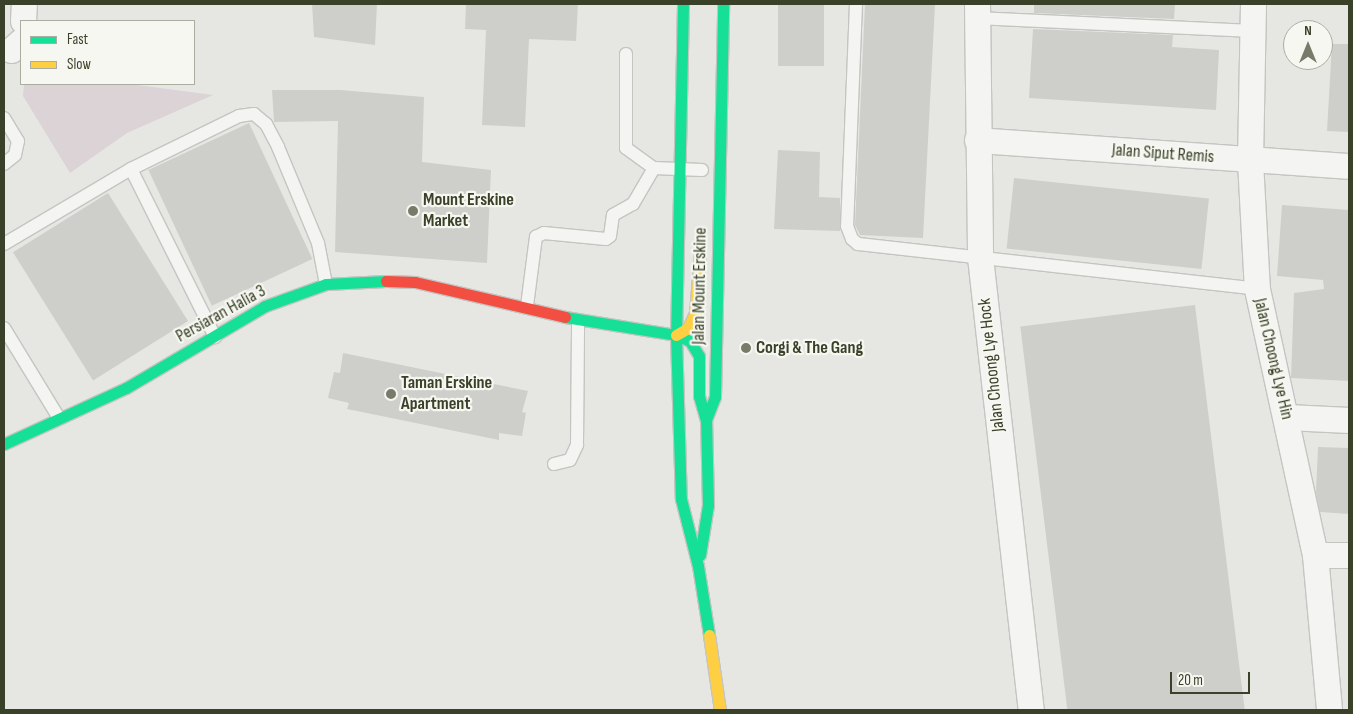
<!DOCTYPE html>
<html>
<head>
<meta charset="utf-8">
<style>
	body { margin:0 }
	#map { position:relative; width:1353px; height:714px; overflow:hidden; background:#e6e7e3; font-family:"Sofia Sans Condensed",sans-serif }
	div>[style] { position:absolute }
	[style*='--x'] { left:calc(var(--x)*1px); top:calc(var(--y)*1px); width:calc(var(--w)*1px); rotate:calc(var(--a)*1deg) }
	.green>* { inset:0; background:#dcd3d6 }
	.building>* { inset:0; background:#cecfcb; transform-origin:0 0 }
	.roads { filter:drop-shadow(1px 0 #c4c5c1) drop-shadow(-1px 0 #c4c5c1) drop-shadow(0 1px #c4c5c1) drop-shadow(0 -1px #c4c5c1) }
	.lane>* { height:12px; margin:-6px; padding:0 6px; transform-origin:6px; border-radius:6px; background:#f4f4f2 }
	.street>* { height:25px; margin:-12.5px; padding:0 12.5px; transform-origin:12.5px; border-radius:12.5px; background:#f4f4f2 }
	.fast>* { height:11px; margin:-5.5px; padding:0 5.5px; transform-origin:5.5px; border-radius:5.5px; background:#16e098 }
	.slow>* { height:11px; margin:-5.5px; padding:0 5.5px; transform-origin:5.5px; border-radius:5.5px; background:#ffcf43 }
	.jam>* { height:11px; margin:-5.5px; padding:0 5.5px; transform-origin:5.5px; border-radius:5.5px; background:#f24e42 }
	.dots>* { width:14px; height:14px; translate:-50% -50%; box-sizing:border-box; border:2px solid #f5f7f0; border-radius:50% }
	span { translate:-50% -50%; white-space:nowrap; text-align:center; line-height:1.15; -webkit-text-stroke:4.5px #f5f7f0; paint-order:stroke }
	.street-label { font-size:18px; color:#3a4129 }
	.poi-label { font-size:18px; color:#3a4129; font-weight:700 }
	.left { translate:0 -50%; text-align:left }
	.frame { position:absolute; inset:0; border:5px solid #3a4129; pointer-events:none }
	.legend { position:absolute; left:20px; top:20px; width:175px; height:65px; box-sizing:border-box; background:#f5f7f0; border:1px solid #aaaea0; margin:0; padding:6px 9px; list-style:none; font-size:15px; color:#3a4129 }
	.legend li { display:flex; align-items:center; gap:10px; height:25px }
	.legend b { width:25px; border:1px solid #aaaea0 }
	.north { position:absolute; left:1283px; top:20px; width:50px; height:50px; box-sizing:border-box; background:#f5f7f0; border:1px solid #aaaea0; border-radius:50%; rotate:0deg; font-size:14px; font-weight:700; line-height:20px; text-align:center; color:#3a4129 }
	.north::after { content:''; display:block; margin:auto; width:18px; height:22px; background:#767b6a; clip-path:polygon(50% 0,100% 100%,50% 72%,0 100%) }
	.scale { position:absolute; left:1170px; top:672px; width:80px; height:22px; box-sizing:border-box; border:2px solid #3a4129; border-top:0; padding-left:6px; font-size:15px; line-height:18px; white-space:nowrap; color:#3a4129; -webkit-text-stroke:4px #f5f7f0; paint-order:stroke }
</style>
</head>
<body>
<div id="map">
	<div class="green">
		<i style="clip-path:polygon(24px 84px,130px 84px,213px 95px,127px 133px,70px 173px,23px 96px)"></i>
	</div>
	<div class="building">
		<i style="clip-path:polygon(312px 4px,377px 4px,375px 45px,314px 37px)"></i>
		<i style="clip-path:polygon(466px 4px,578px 4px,576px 41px,529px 39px,525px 127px,482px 125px,486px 30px,465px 29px)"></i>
		<i style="left:778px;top:4px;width:46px;height:62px"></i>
		<i style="clip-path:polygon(865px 4px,935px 4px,923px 238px,860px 235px,855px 225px)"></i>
		<i style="clip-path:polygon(1034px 4px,1175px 4px,1174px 19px,1034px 13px)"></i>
		<i style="clip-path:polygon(1033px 29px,1173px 35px,1172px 47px,1219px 50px,1216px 110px,1029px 98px)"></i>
		<i style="clip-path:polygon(1332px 44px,1349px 44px,1349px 132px,1327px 131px)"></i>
		<i style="clip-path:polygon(272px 90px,340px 90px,424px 97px,422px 162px,491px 170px,487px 263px,335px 252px,338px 121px,274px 122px)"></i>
		<i style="left:249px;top:123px;width:150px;height:111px;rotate:65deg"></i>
		<i style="clip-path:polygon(778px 150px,820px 152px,819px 197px,840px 198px,840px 231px,774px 229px)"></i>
		<i style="left:1014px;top:178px;width:196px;height:71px;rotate:6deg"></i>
		<i style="left:108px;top:193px;width:151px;height:112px;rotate:58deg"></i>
		<i style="clip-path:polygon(1282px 205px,1349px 210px,1349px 381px,1291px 378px,1294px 293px,1324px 289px,1323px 280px,1277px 276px)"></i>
		<i style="left:1195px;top:305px;width:408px;height:176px;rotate:83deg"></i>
		<i style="clip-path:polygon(343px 353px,528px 391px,522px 412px,526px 413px,522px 436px,499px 433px,499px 440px,347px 409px,349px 403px,328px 398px,334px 372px,340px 373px)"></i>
		<i style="clip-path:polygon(1318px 447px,1349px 448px,1349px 514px,1320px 512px,1316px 492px)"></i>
	</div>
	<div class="roads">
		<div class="lane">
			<i style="--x:856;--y:4;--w:222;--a:92.3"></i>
			<i style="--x:847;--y:226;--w:14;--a:69"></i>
			<i style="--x:852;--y:239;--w:8;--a:40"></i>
			<i style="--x:858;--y:244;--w:402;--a:6.4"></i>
			<i style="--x:977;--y:18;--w:275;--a:2.7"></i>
			<i style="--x:626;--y:54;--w:94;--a:90"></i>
			<i style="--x:626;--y:148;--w:34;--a:36"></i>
			<i style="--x:654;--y:168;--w:48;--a:2.4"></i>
			<i style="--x:4;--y:118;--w:27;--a:59"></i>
			<i style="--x:18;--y:141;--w:14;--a:102"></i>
			<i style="--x:15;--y:155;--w:14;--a:141"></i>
			<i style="--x:131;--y:169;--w:188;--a:63.4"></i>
			<i style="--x:4;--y:244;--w:147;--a:-30.6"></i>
			<i style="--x:131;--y:169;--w:120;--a:-26.1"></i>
			<i style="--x:239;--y:116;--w:15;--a:-8"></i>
			<i style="--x:254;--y:114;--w:16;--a:40"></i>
			<i style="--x:266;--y:124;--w:26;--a:62"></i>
			<i style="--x:278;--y:147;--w:104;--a:67.4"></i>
			<i style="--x:318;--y:243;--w:42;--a:79"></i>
			<i style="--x:527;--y:306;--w:70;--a:-82.6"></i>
			<i style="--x:536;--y:237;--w:9;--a:-27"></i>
			<i style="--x:544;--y:233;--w:62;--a:5.5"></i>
			<i style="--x:606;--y:239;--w:5;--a:-37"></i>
			<i style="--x:610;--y:236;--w:21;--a:-82"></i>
			<i style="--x:613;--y:215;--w:23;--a:-29"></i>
			<i style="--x:633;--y:204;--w:42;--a:-59.7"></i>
			<i style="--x:4;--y:328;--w:105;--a:58.6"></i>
			<i style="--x:554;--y:464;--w:16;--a:-14"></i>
			<i style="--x:570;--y:460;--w:17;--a:-65"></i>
			<i style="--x:577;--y:445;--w:124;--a:-89.5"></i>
		</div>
		<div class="street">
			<i style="--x:977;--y:4;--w:253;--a:89.3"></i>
			<i style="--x:980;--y:257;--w:456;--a:83.6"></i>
			<i style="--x:1253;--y:4;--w:157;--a:91.1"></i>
			<i style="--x:1250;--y:161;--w:128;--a:86.9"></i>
			<i style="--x:1257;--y:289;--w:272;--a:77.7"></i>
			<i style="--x:1315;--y:555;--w:156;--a:84.8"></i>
			<i style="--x:23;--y:21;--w:17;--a:-87"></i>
			<i style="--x:11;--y:50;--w:13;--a:-42"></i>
			<i style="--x:977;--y:140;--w:373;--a:4"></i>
			<i style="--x:1287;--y:417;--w:62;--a:2.8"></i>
			<i style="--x:1315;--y:555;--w:34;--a:0"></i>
		</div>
		<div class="fast">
			<i style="--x:683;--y:4;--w:331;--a:91.2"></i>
			<i style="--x:676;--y:335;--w:164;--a:88.3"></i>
			<i style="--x:681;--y:499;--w:69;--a:75.8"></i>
			<i style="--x:698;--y:566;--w:70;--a:80.9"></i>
			<i style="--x:565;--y:317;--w:112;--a:9.2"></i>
			<i style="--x:676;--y:335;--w:15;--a:23"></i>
			<i style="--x:690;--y:341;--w:17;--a:59"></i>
			<i style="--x:699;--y:356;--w:40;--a:90"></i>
			<i style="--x:699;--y:396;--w:25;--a:74"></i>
			<i style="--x:4;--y:444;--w:134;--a:-24.7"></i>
			<i style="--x:126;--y:388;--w:161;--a:-30.5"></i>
			<i style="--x:265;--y:306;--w:65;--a:-19.8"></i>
			<i style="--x:326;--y:284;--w:60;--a:-2.9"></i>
			<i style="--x:700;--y:555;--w:51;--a:-80.9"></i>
			<i style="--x:708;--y:505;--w:85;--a:-91.3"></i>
			<i style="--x:706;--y:420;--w:25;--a:-69"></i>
			<i style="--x:715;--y:397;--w:393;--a:-88.8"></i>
		</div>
		<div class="slow">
			<i style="--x:676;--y:335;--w:14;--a:-30"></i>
			<i style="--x:688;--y:328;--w:17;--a:-65"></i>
			<i style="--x:695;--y:313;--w:60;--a:-85.2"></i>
			<i style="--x:709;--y:635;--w:76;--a:81.7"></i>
		</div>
		<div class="jam">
			<i style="--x:386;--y:281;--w:29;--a:2"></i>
			<i style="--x:415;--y:282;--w:154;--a:13.1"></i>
		</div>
	</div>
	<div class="dots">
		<i style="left:413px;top:211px;background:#767b6a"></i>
		<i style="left:746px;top:348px;background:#767b6a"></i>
		<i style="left:391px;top:394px;background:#767b6a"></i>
	</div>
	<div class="street-label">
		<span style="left:1163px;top:154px;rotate:4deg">Jalan Siput Remis</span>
		<span style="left:700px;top:286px;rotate:-89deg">Jalan Mount Erskine</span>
		<span style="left:221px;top:314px;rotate:-29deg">Persiaran Halia 3</span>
		<span style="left:1273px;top:359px;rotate:77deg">Jalan Choong Lye Hin</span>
		<span style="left:992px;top:365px;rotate:-96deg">Jalan Choong Lye Hock</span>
	</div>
	<div class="poi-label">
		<span class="left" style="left:423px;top:211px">Mount Erskine<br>Market</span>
		<span class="left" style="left:756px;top:348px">Corgi &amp; The Gang</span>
		<span class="left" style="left:401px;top:394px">Taman Erskine<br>Apartment</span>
	</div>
	<div class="frame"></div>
	<ul class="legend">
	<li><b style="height:6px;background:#16e098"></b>Fast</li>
	<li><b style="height:6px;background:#ffcf43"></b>Slow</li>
	</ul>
	<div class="north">N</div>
	<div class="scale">20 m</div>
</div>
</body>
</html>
